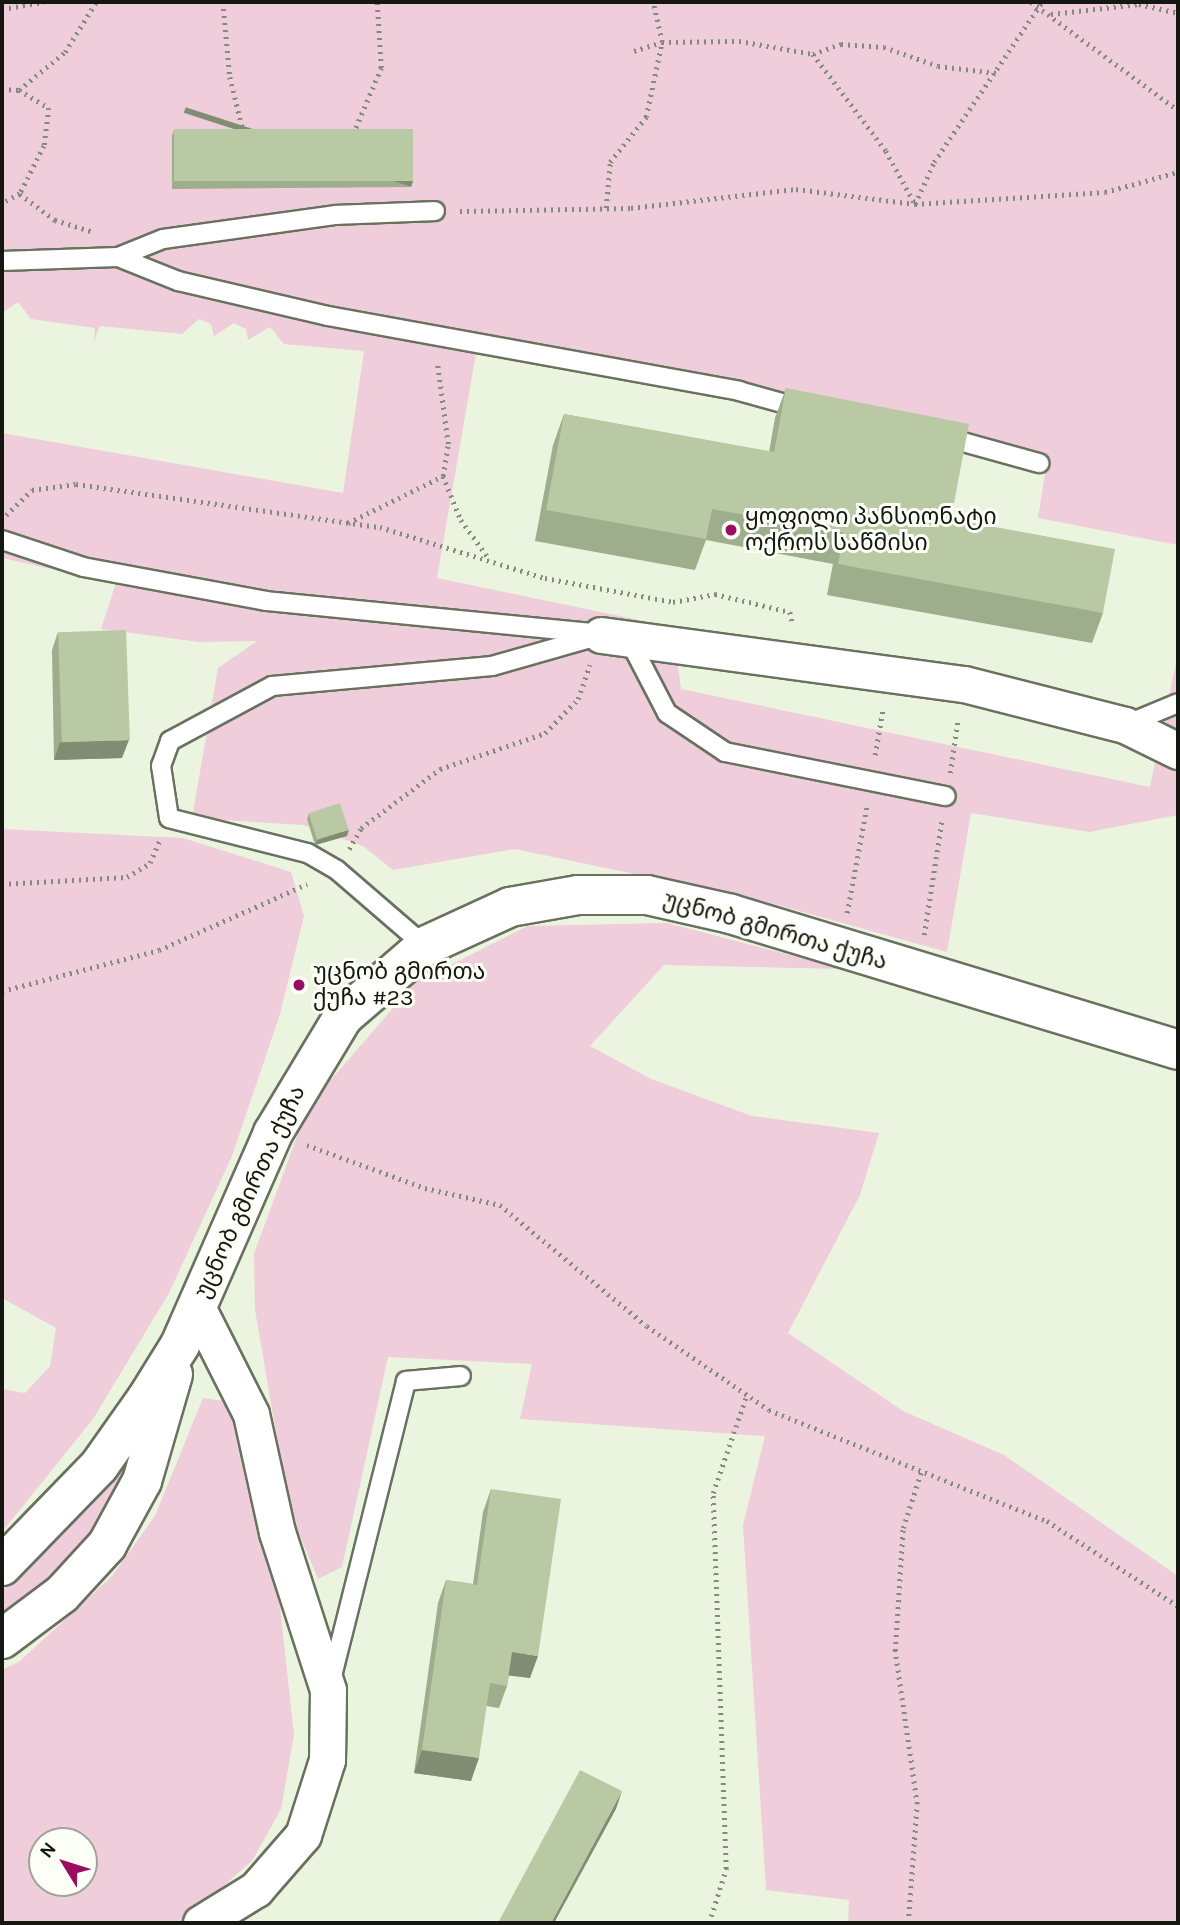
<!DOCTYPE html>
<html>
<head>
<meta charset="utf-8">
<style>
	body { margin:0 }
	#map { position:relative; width:1180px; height:1925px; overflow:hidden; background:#ebf4df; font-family:Karla,"Noto Sans Georgian",sans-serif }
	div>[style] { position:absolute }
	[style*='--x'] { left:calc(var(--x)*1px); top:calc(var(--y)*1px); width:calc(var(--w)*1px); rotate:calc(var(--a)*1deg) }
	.green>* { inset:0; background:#f0cdda }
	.path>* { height:4.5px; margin-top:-2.25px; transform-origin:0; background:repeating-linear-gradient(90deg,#848b7c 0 2px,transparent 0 7px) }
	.roads { filter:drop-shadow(2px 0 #69715f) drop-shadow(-2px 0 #69715f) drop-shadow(0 2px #69715f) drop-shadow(0 -2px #69715f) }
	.service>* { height:18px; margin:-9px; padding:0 9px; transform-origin:9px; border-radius:9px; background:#fff }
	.minor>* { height:35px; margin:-17.5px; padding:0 17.5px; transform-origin:17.5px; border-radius:17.5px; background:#fff }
	.secondary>* { height:38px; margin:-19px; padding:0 19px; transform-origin:19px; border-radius:19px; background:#fff }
	.wall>* { inset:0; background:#9ead8c }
	.shaded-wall>* { inset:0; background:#818d72; transform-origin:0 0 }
	.building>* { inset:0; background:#b8c9a3; transform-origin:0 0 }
	.dots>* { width:19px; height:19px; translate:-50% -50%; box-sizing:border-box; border:4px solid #fbfff6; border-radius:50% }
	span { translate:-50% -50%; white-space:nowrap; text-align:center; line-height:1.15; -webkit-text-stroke:6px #fbfff6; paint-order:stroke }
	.poi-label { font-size:23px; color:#151811 }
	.left { translate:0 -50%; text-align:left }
	.street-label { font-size:23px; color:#151811 }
	.frame { position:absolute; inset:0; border:4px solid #151811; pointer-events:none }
	.north { position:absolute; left:28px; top:1827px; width:70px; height:70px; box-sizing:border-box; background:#fbfff6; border:2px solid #9fa39a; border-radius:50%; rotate:308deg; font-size:19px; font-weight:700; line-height:28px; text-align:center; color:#151811 }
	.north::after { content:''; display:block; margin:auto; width:24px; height:32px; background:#9a0d5f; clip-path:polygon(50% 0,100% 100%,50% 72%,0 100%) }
</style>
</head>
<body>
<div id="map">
	<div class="green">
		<i style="clip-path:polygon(2px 2px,1178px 2px,1178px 545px,1038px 518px,1048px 455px,664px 365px,479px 336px,437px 578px,673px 627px,681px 689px,1150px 787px,1178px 653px,1178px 815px,1089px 832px,971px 813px,947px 952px,763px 901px,515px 849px,393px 870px,363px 846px,303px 825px,192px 818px,218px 668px,257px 641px,199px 642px,101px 629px,116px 583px,2px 558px,2px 433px,343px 493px,364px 351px,284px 344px,270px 327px,248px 340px,246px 329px,234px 323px,214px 336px,211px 324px,199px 319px,182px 334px,100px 326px,94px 341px,95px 328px,31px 319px,18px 302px,2px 313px)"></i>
		<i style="clip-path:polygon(2px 829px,183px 838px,291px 872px,304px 916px,280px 1014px,232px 1156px,169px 1293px,93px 1419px,2px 1532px,2px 1389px,25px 1393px,50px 1366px,56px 1328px,2px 1298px)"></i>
		<i style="clip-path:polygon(667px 923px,843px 969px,664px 965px,590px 1046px,651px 1079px,752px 1116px,879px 1133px,860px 1195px,788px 1333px,903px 1411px,1004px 1455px,1178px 1576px,1178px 1923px,848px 1923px,849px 1900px,766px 1890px,743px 1525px,765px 1436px,520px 1419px,532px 1364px,388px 1357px,342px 1567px,318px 1579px,289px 1509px,255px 1310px,254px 1254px,308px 1106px,415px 983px,528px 926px)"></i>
		<i style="clip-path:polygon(evenodd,203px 1398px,223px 1401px,239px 1429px,279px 1598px,294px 1735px,281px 1809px,252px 1861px,181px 1923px,2px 1923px,2px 1670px,20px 1661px,112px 1576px,155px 1516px,203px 1398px,42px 1841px,84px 1841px,84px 1883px,42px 1883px,42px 1841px)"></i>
		<i style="clip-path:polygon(146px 1428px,101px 1530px,66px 1568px,2px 1618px,2px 1590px)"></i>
	</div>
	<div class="path">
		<i style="--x:223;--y:2;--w:75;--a:84.7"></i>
		<i style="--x:230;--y:77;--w:59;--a:76.2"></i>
		<i style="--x:1031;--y:2;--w:182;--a:36.3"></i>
		<i style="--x:2;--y:9;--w:43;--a:-9.5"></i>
		<i style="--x:1051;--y:14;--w:89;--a:-6.5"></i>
		<i style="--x:1139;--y:4;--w:40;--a:13"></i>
		<i style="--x:634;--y:51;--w:29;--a:-18"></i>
		<i style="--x:662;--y:42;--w:77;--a:-0.7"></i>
		<i style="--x:739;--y:41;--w:75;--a:10"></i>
		<i style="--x:813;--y:54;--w:121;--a:53"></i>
		<i style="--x:886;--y:151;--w:60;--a:61.3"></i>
		<i style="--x:813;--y:54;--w:30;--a:-20"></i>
		<i style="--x:841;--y:44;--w:43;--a:4"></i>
		<i style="--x:884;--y:47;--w:57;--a:19.4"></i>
		<i style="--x:938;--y:66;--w:59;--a:6.8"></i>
		<i style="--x:2;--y:89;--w:17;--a:3"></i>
		<i style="--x:19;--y:90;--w:35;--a:31"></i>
		<i style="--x:49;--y:108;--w:38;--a:97"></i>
		<i style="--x:44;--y:146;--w:54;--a:116.6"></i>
		<i style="--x:20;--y:194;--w:20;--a:153"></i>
		<i style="--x:19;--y:90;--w:60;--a:-39.6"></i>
		<i style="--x:65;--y:52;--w:59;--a:-58.2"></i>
		<i style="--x:353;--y:134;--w:72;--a:-67"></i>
		<i style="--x:381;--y:68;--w:66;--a:-93.5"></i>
		<i style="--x:20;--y:194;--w:44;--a:36.6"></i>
		<i style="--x:55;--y:220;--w:41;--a:17.1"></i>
		<i style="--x:915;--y:204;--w:46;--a:-65.7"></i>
		<i style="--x:934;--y:162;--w:193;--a:-56"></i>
		<i style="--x:606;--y:208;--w:46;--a:-85"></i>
		<i style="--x:610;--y:162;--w:58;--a:-51.3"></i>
		<i style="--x:646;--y:117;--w:77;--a:-78"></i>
		<i style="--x:662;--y:42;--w:41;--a:-102.7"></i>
		<i style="--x:460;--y:211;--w:171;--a:-1"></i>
		<i style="--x:631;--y:208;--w:166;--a:-6.6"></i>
		<i style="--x:796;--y:189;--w:120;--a:7.2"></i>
		<i style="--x:915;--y:204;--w:190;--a:-3.6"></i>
		<i style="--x:1105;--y:192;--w:76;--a:-15.3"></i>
		<i style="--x:443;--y:476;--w:48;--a:67.8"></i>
		<i style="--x:461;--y:520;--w:49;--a:54.1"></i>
		<i style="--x:6;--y:515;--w:36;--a:-44"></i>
		<i style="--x:32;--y:490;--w:44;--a:-7.8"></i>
		<i style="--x:76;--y:484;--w:307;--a:8.1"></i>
		<i style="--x:380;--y:527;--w:173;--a:17.2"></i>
		<i style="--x:545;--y:578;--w:130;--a:10.6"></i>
		<i style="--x:673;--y:602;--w:43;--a:-10.8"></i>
		<i style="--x:715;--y:594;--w:77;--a:13.5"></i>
		<i style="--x:790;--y:612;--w:13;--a:77"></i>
		<i style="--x:348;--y:523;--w:106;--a:-26.3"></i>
		<i style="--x:443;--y:476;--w:32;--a:-81"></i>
		<i style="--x:448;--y:444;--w:83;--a:-97.6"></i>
		<i style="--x:875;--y:755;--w:48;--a:-80.3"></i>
		<i style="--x:950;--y:773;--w:55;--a:-81.6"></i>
		<i style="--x:349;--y:849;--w:24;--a:-60"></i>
		<i style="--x:361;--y:828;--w:99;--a:-36.8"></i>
		<i style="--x:440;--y:769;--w:111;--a:-18.9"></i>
		<i style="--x:545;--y:733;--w:47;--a:-45.9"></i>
		<i style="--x:578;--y:699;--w:36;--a:-71"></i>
		<i style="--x:2;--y:884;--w:125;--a:-3.2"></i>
		<i style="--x:127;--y:877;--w:27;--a:-31"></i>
		<i style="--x:150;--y:863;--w:25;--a:-67"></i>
		<i style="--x:847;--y:913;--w:110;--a:-79.5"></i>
		<i style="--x:924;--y:935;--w:117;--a:-81.2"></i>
		<i style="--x:2;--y:991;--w:162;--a:-14.6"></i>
		<i style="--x:159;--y:950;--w:162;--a:-24"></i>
		<i style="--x:307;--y:1145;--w:126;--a:20"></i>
		<i style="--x:425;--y:1188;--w:77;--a:12.8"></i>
		<i style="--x:500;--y:1205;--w:190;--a:39.5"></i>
		<i style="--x:647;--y:1326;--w:148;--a:34.5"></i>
		<i style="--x:769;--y:1410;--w:299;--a:21.8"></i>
		<i style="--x:1047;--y:1521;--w:156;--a:33"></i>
		<i style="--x:709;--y:1923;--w:57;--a:-72.5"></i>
		<i style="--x:726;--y:1869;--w:376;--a:-92"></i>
		<i style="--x:713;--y:1493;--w:105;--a:-71"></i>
		<i style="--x:908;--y:1923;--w:119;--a:-85.7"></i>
		<i style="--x:917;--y:1804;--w:155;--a:-98.2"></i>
		<i style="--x:895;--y:1651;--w:123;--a:-86.3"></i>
		<i style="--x:903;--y:1528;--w:62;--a:-72.1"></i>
	</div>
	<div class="roads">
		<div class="service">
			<i style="--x:118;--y:257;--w:65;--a:21.8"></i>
			<i style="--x:178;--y:281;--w:154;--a:13.1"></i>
			<i style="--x:328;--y:316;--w:418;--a:10.3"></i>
			<i style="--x:739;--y:391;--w:67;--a:15.5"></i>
			<i style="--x:2;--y:261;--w:116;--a:-2"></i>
			<i style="--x:118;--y:257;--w:48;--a:-21.8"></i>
			<i style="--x:163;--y:239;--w:175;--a:-7.9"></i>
			<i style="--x:336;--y:215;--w:99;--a:-2.3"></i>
			<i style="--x:945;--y:437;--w:98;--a:15.5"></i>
			<i style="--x:2;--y:540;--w:85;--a:18.4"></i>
			<i style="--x:83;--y:567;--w:186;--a:10.5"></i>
			<i style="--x:266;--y:601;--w:326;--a:5.6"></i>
			<i style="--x:628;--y:638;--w:85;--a:62.5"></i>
			<i style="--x:667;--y:713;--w:70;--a:33.9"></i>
			<i style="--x:725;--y:752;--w:225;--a:11.3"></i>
			<i style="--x:1125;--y:725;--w:57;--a:-22.5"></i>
			<i style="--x:425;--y:946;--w:116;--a:-139.2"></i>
			<i style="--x:337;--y:870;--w:34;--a:-150"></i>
			<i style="--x:307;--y:853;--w:142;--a:-165.8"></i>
			<i style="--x:169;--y:818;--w:53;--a:-98.7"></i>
			<i style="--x:161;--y:766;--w:27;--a:-70"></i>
			<i style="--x:170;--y:741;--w:116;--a:-28.3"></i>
			<i style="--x:272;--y:686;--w:221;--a:-5.2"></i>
			<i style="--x:492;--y:666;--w:113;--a:-15.9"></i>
			<i style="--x:330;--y:1684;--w:312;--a:-75.9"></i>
			<i style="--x:406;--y:1381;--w:55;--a:-5.2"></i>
		</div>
		<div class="minor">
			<i style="--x:601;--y:635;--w:366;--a:7.7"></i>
			<i style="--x:964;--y:684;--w:166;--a:14.3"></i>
			<i style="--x:1125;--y:725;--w:59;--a:26.1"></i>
			<i style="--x:197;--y:1307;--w:120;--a:63.2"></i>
			<i style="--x:251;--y:1414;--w:121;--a:77.6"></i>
			<i style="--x:277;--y:1532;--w:166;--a:72.1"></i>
			<i style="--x:328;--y:1690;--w:70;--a:90.8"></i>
			<i style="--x:327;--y:1760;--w:79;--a:107.7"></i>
			<i style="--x:303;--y:1835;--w:72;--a:131"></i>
			<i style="--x:256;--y:1889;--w:65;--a:148.3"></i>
		</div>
		<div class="secondary">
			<i style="--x:2;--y:1566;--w:139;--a:-45.9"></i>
			<i style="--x:99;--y:1466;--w:83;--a:-54.8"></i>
			<i style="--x:147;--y:1398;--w:62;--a:-58.1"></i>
			<i style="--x:180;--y:1345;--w:232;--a:-66.3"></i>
			<i style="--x:273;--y:1133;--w:135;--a:-58.9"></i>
			<i style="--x:343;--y:1017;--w:108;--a:-40.9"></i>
			<i style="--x:425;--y:946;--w:94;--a:-24.6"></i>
			<i style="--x:510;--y:907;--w:69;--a:-10"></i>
			<i style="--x:578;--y:895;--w:69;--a:0"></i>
			<i style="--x:647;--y:895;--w:86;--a:12.7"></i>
			<i style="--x:731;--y:914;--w:467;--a:16.9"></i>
			<i style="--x:2;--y:1639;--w:75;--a:-36.9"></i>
			<i style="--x:62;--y:1594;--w:67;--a:-47.4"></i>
			<i style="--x:107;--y:1545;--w:73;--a:-61.3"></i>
			<i style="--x:142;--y:1481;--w:111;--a:-73.8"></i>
		</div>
	</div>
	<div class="wall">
		<i style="clip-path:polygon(174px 130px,413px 181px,411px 187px,172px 189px,172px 136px)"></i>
		<i style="clip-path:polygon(786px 388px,951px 519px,1103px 613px,1092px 643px,827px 595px,833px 564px,706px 540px,695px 570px,535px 541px,553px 445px,564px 414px,769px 452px,775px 418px)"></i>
		<i style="clip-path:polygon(58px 632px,122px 758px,54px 760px,52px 650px)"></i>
		<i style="clip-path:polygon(309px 813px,347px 836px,315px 845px,307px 819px)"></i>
		<i style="clip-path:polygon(491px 1489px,530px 1678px,509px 1675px,507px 1686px,499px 1708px,486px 1706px,471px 1781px,414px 1773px,438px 1603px,446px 1580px,473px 1584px,483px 1512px)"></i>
	</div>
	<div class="shaded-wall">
		<i style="left:413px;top:181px;width:6px;height:239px;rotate:108deg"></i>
		<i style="clip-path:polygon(129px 740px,122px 758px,54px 760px,60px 742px)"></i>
		<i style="clip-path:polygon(349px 830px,347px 836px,315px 845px,318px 838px)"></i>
		<i style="clip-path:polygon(512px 1652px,538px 1656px,530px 1678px,504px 1675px)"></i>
		<i style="clip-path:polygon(422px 1750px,479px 1758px,471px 1781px,414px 1773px)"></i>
		<i style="clip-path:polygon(622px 1791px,616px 1809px,554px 1923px,551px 1923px)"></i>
	</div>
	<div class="building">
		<i style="left:413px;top:129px;width:52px;height:239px;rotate:90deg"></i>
		<i style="clip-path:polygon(786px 388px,969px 424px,951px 519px,1115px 549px,1103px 613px,838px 564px,844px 533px,712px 509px,706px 539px,546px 510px,564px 414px,774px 452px)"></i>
		<i style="left:126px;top:630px;width:110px;height:68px;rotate:88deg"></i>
		<i style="left:340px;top:803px;width:28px;height:33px;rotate:72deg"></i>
		<i style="clip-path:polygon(491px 1489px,561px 1499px,538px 1656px,512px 1652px,507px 1686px,490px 1683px,479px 1758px,422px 1750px,446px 1580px,477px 1585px)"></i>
		<i style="clip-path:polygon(580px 1770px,622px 1791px,551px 1923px,498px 1923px)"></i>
	</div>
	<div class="dots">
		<i style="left:731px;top:530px;background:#9a0d5f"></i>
		<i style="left:299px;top:985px;background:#9a0d5f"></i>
	</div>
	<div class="poi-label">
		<span class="left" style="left:745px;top:530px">ყოფილი პანსიონატი<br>ოქროს საწმისი</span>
		<span class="left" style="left:313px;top:985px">უცნობ გმირთა<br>ქუჩა #23</span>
	</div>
	<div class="street-label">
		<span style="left:775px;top:931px;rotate:16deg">უცნობ გმირთა ქუჩა</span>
		<span style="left:250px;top:1192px;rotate:-65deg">უცნობ გმირთა ქუჩა</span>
	</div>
	<div class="frame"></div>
	<div class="north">N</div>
</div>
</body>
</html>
